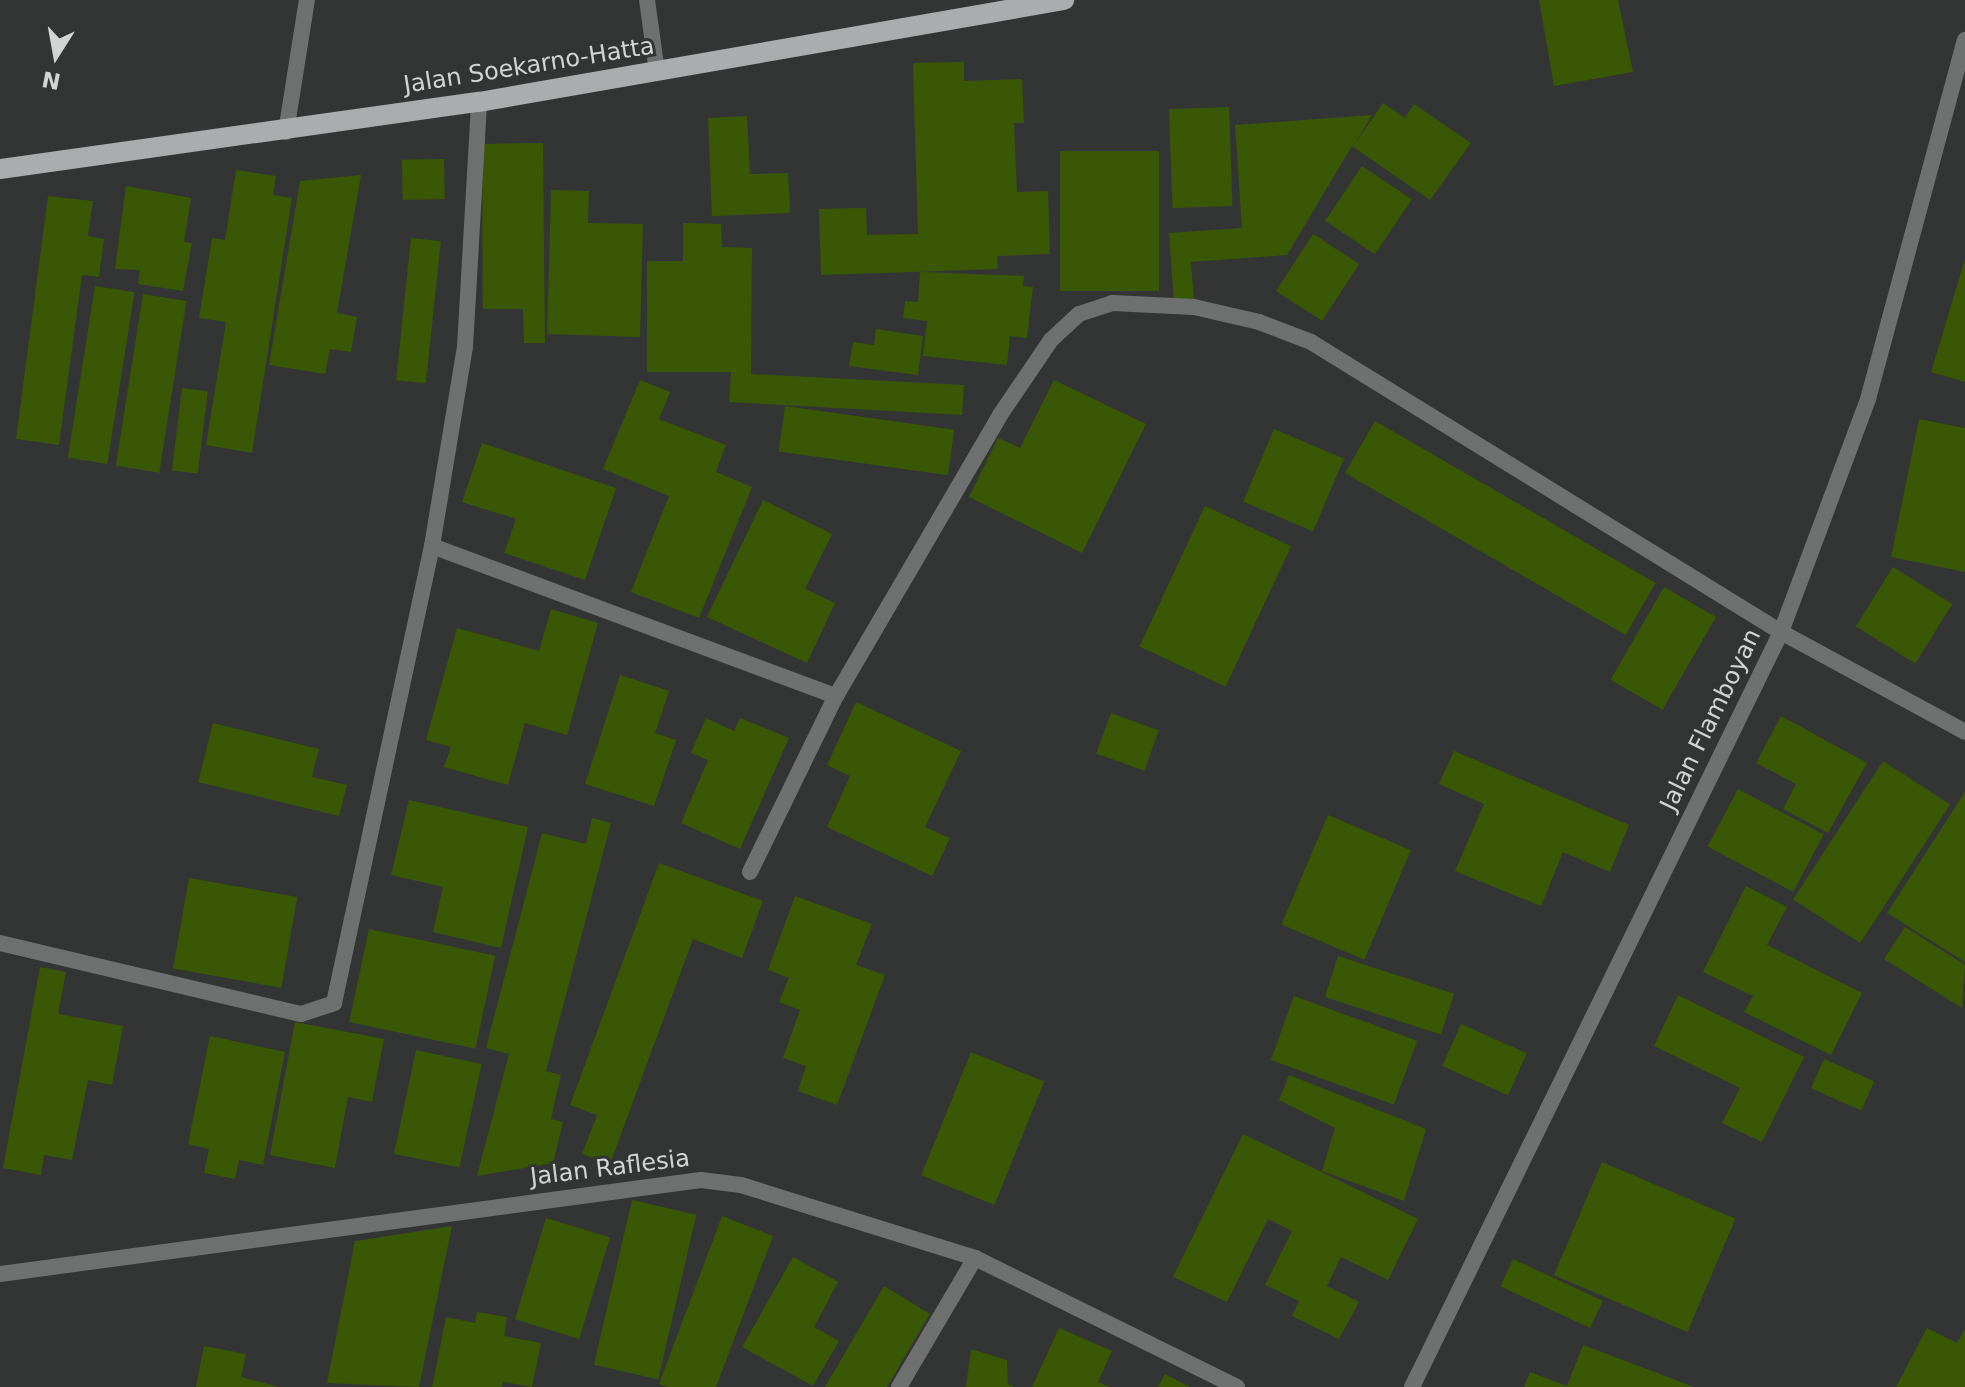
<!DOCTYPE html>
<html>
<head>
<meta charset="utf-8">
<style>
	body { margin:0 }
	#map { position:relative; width:1965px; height:1387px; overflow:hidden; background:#323533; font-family:"DejaVu Sans",sans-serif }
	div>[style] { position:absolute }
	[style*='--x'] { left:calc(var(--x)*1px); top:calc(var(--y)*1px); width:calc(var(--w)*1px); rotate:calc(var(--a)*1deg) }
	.building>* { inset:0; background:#3a5706; transform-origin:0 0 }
	.street>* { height:16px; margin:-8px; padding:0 8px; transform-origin:8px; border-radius:8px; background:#6f7171 }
	.primary>* { height:20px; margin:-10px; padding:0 10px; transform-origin:10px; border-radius:10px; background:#aaadad }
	span { translate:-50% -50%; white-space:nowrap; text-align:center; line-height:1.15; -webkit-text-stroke:6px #323533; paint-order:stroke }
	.street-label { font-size:24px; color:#d3d5d4 }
	.north { position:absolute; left:16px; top:16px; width:80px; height:80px; -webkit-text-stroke:6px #323533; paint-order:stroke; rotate:191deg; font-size:22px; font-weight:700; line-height:32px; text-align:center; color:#d3d5d4 }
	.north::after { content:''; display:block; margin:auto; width:28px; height:36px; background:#d3d5d4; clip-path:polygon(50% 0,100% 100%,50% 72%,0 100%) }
</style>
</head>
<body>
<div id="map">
	<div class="building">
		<i style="clip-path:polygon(1539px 0,1618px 0,1633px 72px,1554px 86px)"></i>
		<i style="clip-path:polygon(964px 62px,964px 81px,1022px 79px,1024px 123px,1014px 123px,1017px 192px,1048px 191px,1050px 254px,997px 256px,998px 269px,821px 275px,819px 209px,866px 208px,867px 235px,918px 234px,913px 63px)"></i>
		<i style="clip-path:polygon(1383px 103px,1405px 118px,1414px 104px,1471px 143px,1430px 200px,1352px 146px,1287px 255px,1191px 262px,1194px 301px,1174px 303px,1169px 233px,1242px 228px,1235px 125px,1372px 115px,1355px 144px)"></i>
		<i style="left:1229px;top:107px;width:99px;height:60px;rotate:88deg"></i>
		<i style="clip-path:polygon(747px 116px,750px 174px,788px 173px,790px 213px,712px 216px,708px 118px)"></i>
		<i style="clip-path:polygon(543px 143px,545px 343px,524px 343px,523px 309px,483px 309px,482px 144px)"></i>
		<i style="left:1159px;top:151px;width:140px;height:99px;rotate:90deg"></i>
		<i style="left:444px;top:159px;width:40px;height:42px;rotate:89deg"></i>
		<i style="left:1362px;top:166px;width:60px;height:66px;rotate:34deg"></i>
		<i style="clip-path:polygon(236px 170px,276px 176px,273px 195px,292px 198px,252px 453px,206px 445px,226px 322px,199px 318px,212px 238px,225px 240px)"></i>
		<i style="clip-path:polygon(361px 175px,337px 313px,357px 317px,351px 352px,330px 349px,325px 374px,269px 365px,300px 181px)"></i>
		<i style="clip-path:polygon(126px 186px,191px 198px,184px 242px,192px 243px,183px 291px,138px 284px,140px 270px,115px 269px)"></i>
		<i style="clip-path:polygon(551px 190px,589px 191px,588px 223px,643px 224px,640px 337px,547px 334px)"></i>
		<i style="clip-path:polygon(48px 196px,93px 201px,88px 236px,104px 239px,99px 277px,82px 275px,59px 445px,16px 439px)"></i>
		<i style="clip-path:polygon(683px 223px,721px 224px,722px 247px,752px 248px,751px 374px,964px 385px,962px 415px,729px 402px,731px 372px,647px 372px,647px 261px,683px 261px)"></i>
		<i style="left:1313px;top:234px;width:55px;height:68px;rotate:33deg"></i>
		<i style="left:411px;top:238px;width:30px;height:143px;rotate:6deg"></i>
		<i style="clip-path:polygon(1965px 259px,1965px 382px,1931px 372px)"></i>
		<i style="clip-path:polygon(920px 272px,1024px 276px,1023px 286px,1033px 287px,1027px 338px,1010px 336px,1007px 365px,923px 356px,927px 321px,903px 318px,905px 301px,918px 302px)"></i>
		<i style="left:95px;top:286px;width:40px;height:174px;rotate:9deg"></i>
		<i style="left:143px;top:294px;width:44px;height:174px;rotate:9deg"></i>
		<i style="clip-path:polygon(876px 329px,923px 336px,918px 375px,849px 366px,853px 342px,874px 345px)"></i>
		<i style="clip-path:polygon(640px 380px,670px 392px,659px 419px,726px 445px,716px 472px,752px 487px,699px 618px,631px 592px,669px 496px,603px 469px)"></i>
		<i style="clip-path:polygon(1054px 380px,1146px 424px,1082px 553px,969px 497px,998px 438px,1020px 448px)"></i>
		<i style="left:182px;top:388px;width:26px;height:83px;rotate:7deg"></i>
		<i style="left:785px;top:406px;width:171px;height:46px;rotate:8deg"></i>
		<i style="clip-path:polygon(1919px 419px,1965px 428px,1965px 572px,1891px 557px)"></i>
		<i style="left:1375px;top:421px;width:324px;height:60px;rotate:30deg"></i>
		<i style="left:1274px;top:429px;width:76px;height:79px;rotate:23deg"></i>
		<i style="clip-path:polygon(482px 443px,616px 488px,585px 580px,504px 553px,516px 519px,462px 502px)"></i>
		<i style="clip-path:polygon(763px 500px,832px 534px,805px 589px,835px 603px,807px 663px,707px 617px)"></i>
		<i style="left:1205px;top:506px;width:95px;height:155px;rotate:25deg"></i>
		<i style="left:1893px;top:567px;width:70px;height:70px;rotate:32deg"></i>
		<i style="left:1664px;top:587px;width:60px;height:107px;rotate:30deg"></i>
		<i style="clip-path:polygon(551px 609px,598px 623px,567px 735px,525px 723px,508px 785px,444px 767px,451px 747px,426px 740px,457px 628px,539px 651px)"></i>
		<i style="clip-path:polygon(620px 675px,669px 691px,655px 733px,676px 740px,654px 806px,585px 784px)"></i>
		<i style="clip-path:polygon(856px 702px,961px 751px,925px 827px,950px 838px,932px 876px,827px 827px,850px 776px,827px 765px)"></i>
		<i style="left:1111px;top:713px;width:51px;height:43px;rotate:20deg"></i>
		<i style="clip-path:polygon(1781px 716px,1867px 763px,1828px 833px,1783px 809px,1796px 784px,1756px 763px)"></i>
		<i style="clip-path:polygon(706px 718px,734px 731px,740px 718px,789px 738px,740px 849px,681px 823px,708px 760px,691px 753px)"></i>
		<i style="clip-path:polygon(213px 723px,319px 749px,312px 777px,347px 785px,339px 816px,198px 782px)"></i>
		<i style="clip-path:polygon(1454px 751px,1629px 825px,1610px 872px,1563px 852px,1541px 906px,1455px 871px,1484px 804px,1439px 784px)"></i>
		<i style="left:1883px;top:761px;width:80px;height:165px;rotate:33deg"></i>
		<i style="left:1738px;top:789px;width:97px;height:65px;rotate:28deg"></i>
		<i style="clip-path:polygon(1965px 792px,1965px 962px,1887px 913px)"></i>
		<i style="clip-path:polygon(409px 800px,528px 827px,501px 948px,433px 932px,443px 887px,391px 875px)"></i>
		<i style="left:1328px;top:815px;width:90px;height:119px;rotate:23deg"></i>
		<i style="clip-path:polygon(592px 818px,611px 823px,546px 1071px,561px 1075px,551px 1119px,563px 1122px,553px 1163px,477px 1176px,509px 1054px,486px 1048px,542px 833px,586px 844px)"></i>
		<i style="clip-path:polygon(659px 863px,763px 901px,742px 958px,693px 939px,610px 1164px,582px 1154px,597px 1115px,570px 1105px)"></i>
		<i style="left:189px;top:878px;width:110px;height:92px;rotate:10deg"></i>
		<i style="clip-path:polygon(1746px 886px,1787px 907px,1767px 945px,1862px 993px,1831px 1055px,1744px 1012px,1753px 996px,1703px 972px)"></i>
		<i style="clip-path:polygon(795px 896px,872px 924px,856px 965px,885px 975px,837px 1105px,798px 1091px,806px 1066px,783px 1058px,800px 1010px,779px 1002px,789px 978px,768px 970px)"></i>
		<i style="clip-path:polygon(1905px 927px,1965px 965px,1962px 1008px,1884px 959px)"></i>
		<i style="left:369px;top:929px;width:129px;height:95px;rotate:12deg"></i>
		<i style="left:1338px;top:956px;width:122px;height:43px;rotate:18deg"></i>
		<i style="clip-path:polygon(40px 967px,66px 972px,58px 1014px,123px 1026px,112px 1085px,88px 1080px,72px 1160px,44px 1155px,41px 1175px,3px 1168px)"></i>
		<i style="clip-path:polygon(1678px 995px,1804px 1057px,1762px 1142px,1722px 1123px,1740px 1088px,1654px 1046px)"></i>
		<i style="left:1294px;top:996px;width:131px;height:68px;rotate:20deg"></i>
		<i style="clip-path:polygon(295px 1022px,384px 1039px,372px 1102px,348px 1097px,335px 1168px,270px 1155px)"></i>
		<i style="left:1461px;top:1024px;width:72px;height:46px;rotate:24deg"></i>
		<i style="clip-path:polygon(210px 1036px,285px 1052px,263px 1165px,239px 1160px,235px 1179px,204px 1173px,209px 1149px,188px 1144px)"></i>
		<i style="left:416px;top:1050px;width:67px;height:106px;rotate:12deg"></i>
		<i style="left:971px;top:1052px;width:79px;height:133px;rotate:22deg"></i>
		<i style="left:1824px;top:1059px;width:55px;height:32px;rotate:24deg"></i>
		<i style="clip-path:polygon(1289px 1075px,1426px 1129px,1404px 1201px,1322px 1171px,1335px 1128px,1279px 1100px)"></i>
		<i style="clip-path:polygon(1243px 1134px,1418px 1219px,1388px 1280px,1341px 1257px,1327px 1286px,1359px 1302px,1339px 1339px,1292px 1316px,1299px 1301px,1265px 1285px,1292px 1231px,1268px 1219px,1227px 1302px,1173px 1277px)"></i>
		<i style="left:1602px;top:1162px;width:145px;height:123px;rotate:23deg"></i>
		<i style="left:632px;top:1200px;width:66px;height:169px;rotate:13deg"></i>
		<i style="clip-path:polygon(722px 1216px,773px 1236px,716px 1387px,668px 1387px,659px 1384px)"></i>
		<i style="left:546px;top:1218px;width:67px;height:106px;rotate:17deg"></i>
		<i style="clip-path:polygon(452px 1226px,419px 1387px,327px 1383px,355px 1241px)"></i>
		<i style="clip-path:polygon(793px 1257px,838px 1282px,814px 1327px,839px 1341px,813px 1386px,742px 1347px)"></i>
		<i style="left:1513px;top:1259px;width:99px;height:30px;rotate:25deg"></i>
		<i style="clip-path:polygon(884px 1286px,930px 1314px,887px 1387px,825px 1387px)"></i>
		<i style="clip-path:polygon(477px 1312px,507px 1317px,504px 1336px,541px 1343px,532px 1387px,503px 1382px,502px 1387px,432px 1387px,446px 1317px,475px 1323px)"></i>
		<i style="clip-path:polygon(1059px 1328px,1112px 1351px,1098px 1382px,1110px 1387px,1032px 1387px)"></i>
		<i style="clip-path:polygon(1927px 1328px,1957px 1343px,1965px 1329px,1965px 1387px,1896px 1387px)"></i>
		<i style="clip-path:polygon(1583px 1345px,1694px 1387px,1524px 1387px,1530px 1372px,1567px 1386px)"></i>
		<i style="clip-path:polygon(204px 1346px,246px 1354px,241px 1377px,279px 1387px,196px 1387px)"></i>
		<i style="clip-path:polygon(971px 1349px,1007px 1360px,1008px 1384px,1014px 1387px,966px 1387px)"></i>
		<i style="clip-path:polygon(1165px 1374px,1190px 1387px,1158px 1387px)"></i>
	</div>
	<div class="street">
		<i style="--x:647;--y:0;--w:73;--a:82.1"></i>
		<i style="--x:286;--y:132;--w:134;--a:-81"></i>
		<i style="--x:432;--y:546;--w:431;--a:20.4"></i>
		<i style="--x:750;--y:872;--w:196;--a:-64"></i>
		<i style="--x:836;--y:696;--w:325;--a:-59.7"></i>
		<i style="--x:1000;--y:415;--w:91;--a:-55.8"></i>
		<i style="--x:1051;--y:340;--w:38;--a:-43"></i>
		<i style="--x:1079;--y:314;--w:35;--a:-18"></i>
		<i style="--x:1112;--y:303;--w:82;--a:2.8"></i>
		<i style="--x:1194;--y:307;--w:67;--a:13"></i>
		<i style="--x:1259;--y:322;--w:56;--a:21"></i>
		<i style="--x:1311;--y:342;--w:552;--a:31.68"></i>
		<i style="--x:1781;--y:632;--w:209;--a:28.5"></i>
		<i style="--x:0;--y:943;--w:309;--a:13.3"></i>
		<i style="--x:301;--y:1014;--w:35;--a:-18"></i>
		<i style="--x:334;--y:1003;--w:467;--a:-77.9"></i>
		<i style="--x:432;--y:546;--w:202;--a:-80.6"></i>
		<i style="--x:465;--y:347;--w:245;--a:-86.7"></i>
		<i style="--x:0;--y:1274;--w:707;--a:-7.64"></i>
		<i style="--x:701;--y:1180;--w:40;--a:7.1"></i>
		<i style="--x:741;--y:1185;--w:245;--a:17.3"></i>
		<i style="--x:975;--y:1258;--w:292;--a:26.2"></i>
		<i style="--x:899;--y:1387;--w:150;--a:-59.5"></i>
		<i style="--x:1412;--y:1387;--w:840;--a:-63.95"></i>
		<i style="--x:1781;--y:632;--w:249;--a:-69.5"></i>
		<i style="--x:1868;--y:399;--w:372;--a:-74.9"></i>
	</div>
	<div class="primary">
		<i style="--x:0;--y:169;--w:484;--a:-8"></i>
		<i style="--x:479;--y:102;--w:594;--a:-9.89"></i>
	</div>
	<div class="street-label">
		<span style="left:529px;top:66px;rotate:-9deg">Jalan Soekarno-Hatta</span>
		<span style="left:1711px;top:720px;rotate:-64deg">Jalan Flamboyan</span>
		<span style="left:610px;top:1168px;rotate:-7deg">Jalan Raflesia</span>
	</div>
	<div class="north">N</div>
</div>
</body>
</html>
